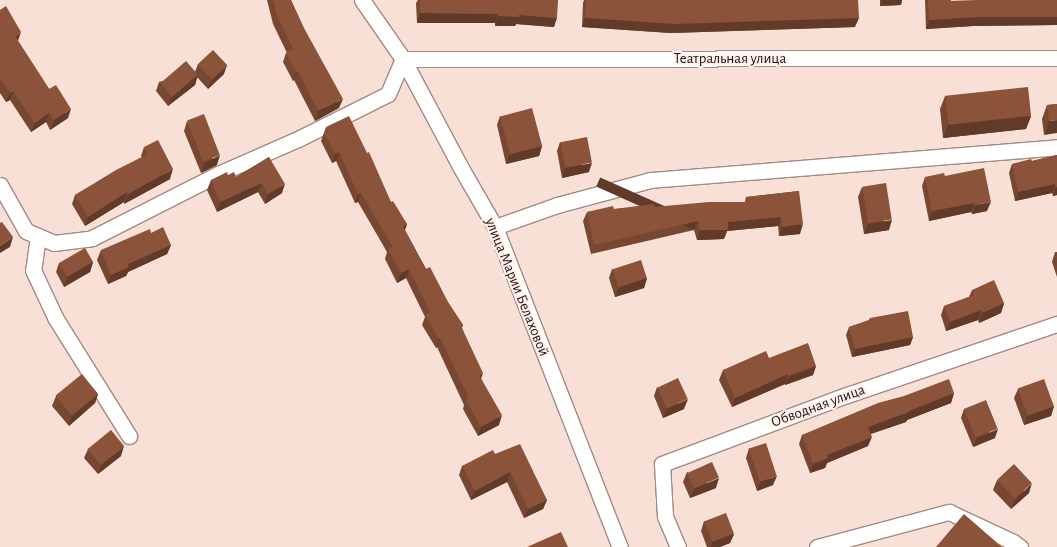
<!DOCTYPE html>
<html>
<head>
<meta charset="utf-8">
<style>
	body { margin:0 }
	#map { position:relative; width:1057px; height:547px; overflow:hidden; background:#f8e0d6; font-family:"Alegreya Sans",sans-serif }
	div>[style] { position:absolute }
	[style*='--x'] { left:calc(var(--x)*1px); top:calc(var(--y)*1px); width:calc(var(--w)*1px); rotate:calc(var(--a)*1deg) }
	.roads { filter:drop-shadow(1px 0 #a18b82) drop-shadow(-1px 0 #a18b82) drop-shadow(0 1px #a18b82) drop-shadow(0 -1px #a18b82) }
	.minor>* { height:15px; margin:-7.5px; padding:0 7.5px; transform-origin:7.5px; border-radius:7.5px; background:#fff }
	.wall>* { inset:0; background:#784732 }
	.shaded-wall>* { inset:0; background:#613a29; transform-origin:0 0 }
	.building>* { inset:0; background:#8b533a; transform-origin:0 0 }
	span { translate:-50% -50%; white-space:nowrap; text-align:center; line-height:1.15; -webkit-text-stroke:4px #fff0ea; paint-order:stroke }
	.street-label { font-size:15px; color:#1e1512 }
</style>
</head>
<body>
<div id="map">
	<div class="roads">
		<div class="minor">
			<i style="--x:362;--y:0;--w:72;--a:55.2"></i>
			<i style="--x:403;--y:59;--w:123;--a:62"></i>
			<i style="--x:461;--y:168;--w:68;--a:60"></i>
			<i style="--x:495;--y:227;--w:344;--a:68.7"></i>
			<i style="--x:403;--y:59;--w:654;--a:-0.09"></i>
			<i style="--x:0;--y:185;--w:53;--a:60.5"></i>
			<i style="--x:26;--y:231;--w:30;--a:23"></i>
			<i style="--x:54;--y:243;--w:38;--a:-7"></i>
			<i style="--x:92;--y:238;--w:141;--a:-26.9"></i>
			<i style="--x:218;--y:174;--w:90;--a:-23.7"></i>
			<i style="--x:300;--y:138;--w:98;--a:-26.6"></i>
			<i style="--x:388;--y:94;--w:38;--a:-67"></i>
			<i style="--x:495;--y:227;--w:66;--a:-19.5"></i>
			<i style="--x:557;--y:205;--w:96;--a:-15"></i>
			<i style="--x:650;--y:180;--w:408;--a:-4.6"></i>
			<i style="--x:38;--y:236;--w:34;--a:98"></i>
			<i style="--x:33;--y:270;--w:54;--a:64.9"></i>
			<i style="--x:56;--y:319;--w:138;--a:58"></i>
			<i style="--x:678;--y:547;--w:34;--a:-113"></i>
			<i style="--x:665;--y:516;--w:52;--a:-93.3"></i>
			<i style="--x:662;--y:464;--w:197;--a:-20.5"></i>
			<i style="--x:847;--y:395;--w:222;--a:-18.7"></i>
			<i style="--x:817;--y:547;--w:137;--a:-14.9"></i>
			<i style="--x:949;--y:512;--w:71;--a:25.1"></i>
			<i style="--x:1013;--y:542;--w:9;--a:36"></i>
		</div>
	</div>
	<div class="wall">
		<i style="clip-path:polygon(267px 0,291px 0,339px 108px,315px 121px,294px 80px,293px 81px,283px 62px,286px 53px,287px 53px,273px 24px)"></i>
		<i style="clip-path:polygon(418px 0,558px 0,554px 27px,516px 24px,515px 26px,495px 26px,495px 23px,417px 23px,416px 3px)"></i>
		<i style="clip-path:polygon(584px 0,586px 0,855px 27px,671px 33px,582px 27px,583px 3px)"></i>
		<i style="clip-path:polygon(880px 0,902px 0,901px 5px,880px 6px)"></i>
		<i style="clip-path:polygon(925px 0,951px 0,951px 1px,1057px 0,1057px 25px,973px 26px,926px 29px)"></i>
		<i style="clip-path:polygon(0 10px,18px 41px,68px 118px,50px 130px,46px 122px,31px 132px,10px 100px,6px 102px,0 93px)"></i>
		<i style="clip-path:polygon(198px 64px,224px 74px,208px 89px,197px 77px,195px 85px,168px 106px,156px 91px,159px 82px,195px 72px)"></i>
		<i style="clip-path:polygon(945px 96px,1031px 116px,1026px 129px,943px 138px,940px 109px)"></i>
		<i style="clip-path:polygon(1057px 104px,1044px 135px,1042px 119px,1047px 105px)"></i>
		<i style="clip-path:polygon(500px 116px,542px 146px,539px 156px,506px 164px,497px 125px)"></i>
		<i style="clip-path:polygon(187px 121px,217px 165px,201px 173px,184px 131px)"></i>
		<i style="clip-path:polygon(326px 127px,391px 202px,407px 224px,405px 230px,426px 269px,463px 325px,462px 328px,499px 425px,478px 436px,463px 409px,464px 405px,437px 347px,436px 348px,422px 325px,425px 317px,406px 278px,397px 283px,385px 259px,387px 252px,358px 202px,355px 203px,336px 161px,332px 163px,321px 141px)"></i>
		<i style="clip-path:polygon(560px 142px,589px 172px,562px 178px,557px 151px)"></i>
		<i style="clip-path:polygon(144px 147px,170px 179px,124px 204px,124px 202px,85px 226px,72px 204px,75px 195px,142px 157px,141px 156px)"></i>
		<i style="clip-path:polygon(1057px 155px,1057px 195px,1053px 196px,1052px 193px,1015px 201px,1009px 173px,1012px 164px,1032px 161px)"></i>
		<i style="clip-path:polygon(269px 157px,282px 193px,265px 204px,258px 192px,217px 212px,207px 190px,211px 180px,228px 175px,236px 177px)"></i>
		<i style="clip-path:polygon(945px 176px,987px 211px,972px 214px,971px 212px,929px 221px,922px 186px,925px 177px)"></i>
		<i style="clip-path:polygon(862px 187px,889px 230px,864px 234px,858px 197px)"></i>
		<i style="clip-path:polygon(799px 191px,800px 234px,779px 236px,778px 226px,727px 231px,724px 239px,697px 240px,694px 230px,591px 254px,583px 221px,587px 212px,614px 209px,745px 202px,746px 197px)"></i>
		<i style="clip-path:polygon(171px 245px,167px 254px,128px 272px,126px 276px,108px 284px,97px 260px,101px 250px)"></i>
		<i style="clip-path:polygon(1055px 252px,1057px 252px,1057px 277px,1052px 262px)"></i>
		<i style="clip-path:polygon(93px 262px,90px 272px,64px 287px,56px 272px,59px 263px)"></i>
		<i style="clip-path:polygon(612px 269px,647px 278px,644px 288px,615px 297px,609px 278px)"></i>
		<i style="clip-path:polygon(972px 290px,1004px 303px,1001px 313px,979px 323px,978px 320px,946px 331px,941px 315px,944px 306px,969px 297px)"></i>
		<i style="clip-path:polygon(870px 318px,913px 337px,910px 345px,852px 357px,846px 335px,849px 327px,869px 320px)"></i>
		<i style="clip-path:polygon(769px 358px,816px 366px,813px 375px,785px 385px,785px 384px,732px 407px,719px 380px,723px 370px)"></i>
		<i style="clip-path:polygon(657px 387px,684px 409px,663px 418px,654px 396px)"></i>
		<i style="clip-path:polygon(1018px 389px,1054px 406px,1051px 416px,1024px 425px,1014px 398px)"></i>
		<i style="clip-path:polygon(954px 393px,951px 403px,907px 420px,906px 422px,871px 434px,868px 446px,827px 463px,825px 468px,810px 473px,799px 444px,802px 435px)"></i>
		<i style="clip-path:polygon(98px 394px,95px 403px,69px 426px,52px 406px,56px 396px)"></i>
		<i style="clip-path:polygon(964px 409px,995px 438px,973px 447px,961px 418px)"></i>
		<i style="clip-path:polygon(749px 448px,773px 485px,757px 491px,746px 458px)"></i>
		<i style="clip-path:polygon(88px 449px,121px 456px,98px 474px,84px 458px)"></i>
		<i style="clip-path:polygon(495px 454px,547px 500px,543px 509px,524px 518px,507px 482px,471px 500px,459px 475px,462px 466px)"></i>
		<i style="clip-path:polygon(687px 472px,716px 488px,690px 498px,683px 482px)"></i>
		<i style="clip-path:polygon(997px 480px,1029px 493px,1011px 509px,993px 490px)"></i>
		<i style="clip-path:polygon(704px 521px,734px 534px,730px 543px,720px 547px,707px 547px,701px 531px)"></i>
	</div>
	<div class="shaded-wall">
		<i style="clip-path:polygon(882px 0,902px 0,901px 5px,880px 6px)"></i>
		<i style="clip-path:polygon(420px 13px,498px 14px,495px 23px,417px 23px)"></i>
		<i style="clip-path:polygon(519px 15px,557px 18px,554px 27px,516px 24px,515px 26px,495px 26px,498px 16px)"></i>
		<i style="clip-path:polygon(976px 17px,1057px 17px,1057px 25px,973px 26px,926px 29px,929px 20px)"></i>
		<i style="clip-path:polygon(585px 18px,859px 18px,855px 27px,671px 33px,582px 27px)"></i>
		<i style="clip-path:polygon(21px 32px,18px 41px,15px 36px)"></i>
		<i style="clip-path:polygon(227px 65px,224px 74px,208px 89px,212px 79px)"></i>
		<i style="clip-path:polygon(298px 71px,294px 80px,293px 81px,296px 72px)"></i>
		<i style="clip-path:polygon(198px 75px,195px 85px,168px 106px,171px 97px)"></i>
		<i style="clip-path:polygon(13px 91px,10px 100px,6px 102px,10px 93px)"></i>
		<i style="clip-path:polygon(343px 99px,339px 108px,315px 121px,318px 111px)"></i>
		<i style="clip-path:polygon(71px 109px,68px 118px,50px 130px,54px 120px)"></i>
		<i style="clip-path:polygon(49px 113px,46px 122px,31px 132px,35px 123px)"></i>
		<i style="clip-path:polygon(1031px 116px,1026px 129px,943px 138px,948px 125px)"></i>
		<i style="clip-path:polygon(1057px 120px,1057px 133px,1044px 135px,1049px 121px)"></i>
		<i style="clip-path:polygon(542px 146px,539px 156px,506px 164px,510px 154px)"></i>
		<i style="clip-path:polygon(339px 152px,336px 161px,332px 163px,335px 154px)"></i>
		<i style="clip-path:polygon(220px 155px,217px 165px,201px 173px,204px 163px)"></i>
		<i style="clip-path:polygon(592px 163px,589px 172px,562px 178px,565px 168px)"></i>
		<i style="clip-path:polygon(173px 169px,170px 179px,124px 204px,128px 194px)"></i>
		<i style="clip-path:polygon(262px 183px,258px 192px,217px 212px,220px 202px)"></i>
		<i style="clip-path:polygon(285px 184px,282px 193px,265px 204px,268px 194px)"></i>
		<i style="clip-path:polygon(1055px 184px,1052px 193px,1015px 201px,1018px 192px)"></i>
		<i style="clip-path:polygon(1056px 187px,1057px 187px,1057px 195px,1053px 196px)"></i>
		<i style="clip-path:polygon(127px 192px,124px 202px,85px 226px,88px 217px)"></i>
		<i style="clip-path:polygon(361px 193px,358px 202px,355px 203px,358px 194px)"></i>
		<i style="clip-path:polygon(991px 202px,987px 211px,972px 214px,975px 205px)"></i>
		<i style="clip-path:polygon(974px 203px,971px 212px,929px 221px,932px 211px)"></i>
		<i style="clip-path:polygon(781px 217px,778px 226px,727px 231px,724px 239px,697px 240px,700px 230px,728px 222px)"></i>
		<i style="clip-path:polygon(892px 220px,889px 230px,864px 234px,868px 224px)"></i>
		<i style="left:698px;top:221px;width:10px;height:107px;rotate:114deg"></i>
		<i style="clip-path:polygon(407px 224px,403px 234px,403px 227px)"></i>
		<i style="clip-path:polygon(803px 224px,800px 234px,779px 236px,782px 227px)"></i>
		<i style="clip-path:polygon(13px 237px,10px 247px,0 253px,0 246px)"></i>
		<i style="clip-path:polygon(171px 245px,167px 254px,128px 272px,126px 276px,108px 284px,111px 275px,128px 264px)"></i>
		<i style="clip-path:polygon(93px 262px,90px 272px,64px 287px,67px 277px)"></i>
		<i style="clip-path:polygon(409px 269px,406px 278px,397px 283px,401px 273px)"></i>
		<i style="clip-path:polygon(647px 278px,644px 288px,615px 297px,618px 288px)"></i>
		<i style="clip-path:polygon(1004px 303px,1001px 313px,979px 323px,982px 313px)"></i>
		<i style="clip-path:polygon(981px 310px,978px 320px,946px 331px,950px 322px)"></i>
		<i style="clip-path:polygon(913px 337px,910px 345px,852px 357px,855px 349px)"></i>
		<i style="clip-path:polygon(440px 338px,437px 347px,436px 348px,439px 339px)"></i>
		<i style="clip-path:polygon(816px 366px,813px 375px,785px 385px,789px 376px)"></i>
		<i style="clip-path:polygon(483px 373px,480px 382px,479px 375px)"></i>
		<i style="clip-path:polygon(788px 374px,785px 384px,732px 407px,735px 398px)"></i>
		<i style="clip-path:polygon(954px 393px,951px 403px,907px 420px,906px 422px,864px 436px,868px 427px)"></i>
		<i style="clip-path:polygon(98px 394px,95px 403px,69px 426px,72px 416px)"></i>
		<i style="clip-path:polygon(688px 399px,684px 409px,663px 418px,666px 409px)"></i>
		<i style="clip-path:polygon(1054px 406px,1051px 416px,1024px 425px,1027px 416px)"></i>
		<i style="clip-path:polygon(502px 415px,499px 425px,478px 436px,481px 427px)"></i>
		<i style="clip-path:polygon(998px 429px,995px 438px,973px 447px,977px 438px)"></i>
		<i style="clip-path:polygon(872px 437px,868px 446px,827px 463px,825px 468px,810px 473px,813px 464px,827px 455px)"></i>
		<i style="clip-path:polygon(124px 446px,121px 456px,98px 474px,101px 465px)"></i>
		<i style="clip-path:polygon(510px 472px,507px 482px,471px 500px,475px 491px)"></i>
		<i style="clip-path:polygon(777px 476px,773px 485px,757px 491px,760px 482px)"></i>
		<i style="clip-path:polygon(719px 478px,716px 488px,690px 498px,694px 489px)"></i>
		<i style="clip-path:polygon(1032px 483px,1029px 493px,1011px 509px,1015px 500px)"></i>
		<i style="clip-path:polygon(547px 500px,543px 509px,524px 518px,528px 509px)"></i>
		<i style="clip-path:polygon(734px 534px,730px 543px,720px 547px,711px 547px,712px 542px)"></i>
	</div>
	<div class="building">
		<i style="clip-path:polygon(273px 0,291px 0,304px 28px,343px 99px,318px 111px,298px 71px,296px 72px,286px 53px,293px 49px,277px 15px)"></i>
		<i style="clip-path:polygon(420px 0,558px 0,557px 18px,519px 15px,519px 17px,498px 16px,498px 14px,420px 13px)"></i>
		<i style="clip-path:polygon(586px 0,858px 0,859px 18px,675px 24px,585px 18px)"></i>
		<i style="clip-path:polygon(928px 0,951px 0,951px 1px,978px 0,1057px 0,1057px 17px,976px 17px,929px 20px)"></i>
		<i style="clip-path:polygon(6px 6px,21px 32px,15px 36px,49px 89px,56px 85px,71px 109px,54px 120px,49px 113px,35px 123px,13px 91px,10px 93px,0 79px,0 10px)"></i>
		<i style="left:213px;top:50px;width:21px;height:21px;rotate:47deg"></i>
		<i style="left:186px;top:61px;width:18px;height:34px;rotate:49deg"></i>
		<i style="left:1028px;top:87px;width:29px;height:83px;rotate:84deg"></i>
		<i style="clip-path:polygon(1057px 104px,1057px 120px,1049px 121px,1047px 105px)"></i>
		<i style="left:532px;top:108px;width:39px;height:33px;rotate:75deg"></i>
		<i style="left:204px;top:114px;width:44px;height:18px;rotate:69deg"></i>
		<i style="clip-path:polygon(349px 116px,367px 153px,369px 152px,391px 202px,393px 201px,407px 224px,403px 227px,426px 269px,430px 267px,448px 302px,463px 325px,461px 326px,483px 373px,479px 375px,502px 415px,481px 427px,466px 400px,469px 398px,440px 338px,439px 339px,425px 315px,430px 312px,409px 269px,401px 273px,388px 249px,393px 247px,361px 193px,358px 194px,339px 152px,335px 154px,324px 132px,328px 130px,326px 127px)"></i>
		<i style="left:587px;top:137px;width:26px;height:27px;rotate:79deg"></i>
		<i style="clip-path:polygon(158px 140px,173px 169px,128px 194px,127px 192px,88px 217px,75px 195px,116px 170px,148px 154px,144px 147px)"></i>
		<i style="clip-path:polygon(1057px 155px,1057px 187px,1056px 187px,1055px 184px,1018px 192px,1012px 164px,1031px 159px,1032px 161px)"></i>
		<i style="clip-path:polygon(269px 157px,285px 184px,268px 194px,262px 183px,220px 202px,211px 180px,227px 172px,228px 175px,234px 172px,236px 177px)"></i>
		<i style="clip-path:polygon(984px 168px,991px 202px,975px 205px,974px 203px,932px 211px,925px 177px,944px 173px,945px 176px)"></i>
		<i style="left:886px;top:183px;width:37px;height:24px;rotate:81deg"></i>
		<i style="clip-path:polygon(799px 191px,803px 224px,782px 227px,781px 217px,728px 222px,728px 230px,700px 230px,698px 221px,594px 245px,587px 212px,613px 206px,614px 209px,654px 204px,654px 207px,709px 202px,747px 202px,746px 197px)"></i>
		<i style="clip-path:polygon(2px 222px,13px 237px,0 246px,0 223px)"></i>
		<i style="clip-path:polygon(163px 227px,171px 245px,128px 264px,129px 267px,111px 275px,101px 250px,150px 229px,151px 233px)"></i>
		<i style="left:85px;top:248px;width:16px;height:30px;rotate:60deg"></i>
		<i style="left:641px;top:260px;width:19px;height:30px;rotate:72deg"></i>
		<i style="clip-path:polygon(994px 280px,1004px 303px,982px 313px,981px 310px,950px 322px,944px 306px,974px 295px,972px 290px)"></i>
		<i style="clip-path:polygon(908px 311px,913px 337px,855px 349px,849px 327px,871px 320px,870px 318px)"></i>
		<i style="clip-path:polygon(808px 343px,816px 366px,789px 376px,788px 374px,735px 398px,723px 370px,766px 351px,769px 358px)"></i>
		<i style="left:82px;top:374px;width:26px;height:34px;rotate:51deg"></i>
		<i style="left:678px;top:378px;width:23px;height:23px;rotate:65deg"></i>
		<i style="clip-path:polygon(949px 379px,954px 393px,909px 411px,909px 412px,868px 427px,872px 437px,827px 455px,828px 458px,813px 464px,802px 435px,878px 403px,904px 396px)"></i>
		<i style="left:1044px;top:379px;width:29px;height:28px;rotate:70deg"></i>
		<i style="left:986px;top:400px;width:31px;height:24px;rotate:68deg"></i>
		<i style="left:111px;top:430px;width:21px;height:30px;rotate:51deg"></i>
		<i style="left:766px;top:443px;width:35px;height:18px;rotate:72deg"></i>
		<i style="clip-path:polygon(520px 444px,547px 500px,528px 509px,510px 472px,475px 491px,462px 466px,493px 450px,495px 454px)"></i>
		<i style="left:712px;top:462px;width:17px;height:27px;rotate:66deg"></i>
		<i style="left:1014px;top:464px;width:26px;height:23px;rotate:47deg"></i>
		<i style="left:726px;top:513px;width:22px;height:23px;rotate:69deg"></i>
		<i style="clip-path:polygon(964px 514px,1002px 547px,936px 547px)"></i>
		<i style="clip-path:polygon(561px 532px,568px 547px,527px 547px)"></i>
	</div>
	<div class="street-label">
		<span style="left:730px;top:59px">Театральная улица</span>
		<span style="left:517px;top:287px;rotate:68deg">улица Марии Белаховой</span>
		<span style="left:818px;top:406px;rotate:-20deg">Обводная улица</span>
	</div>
</div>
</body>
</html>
